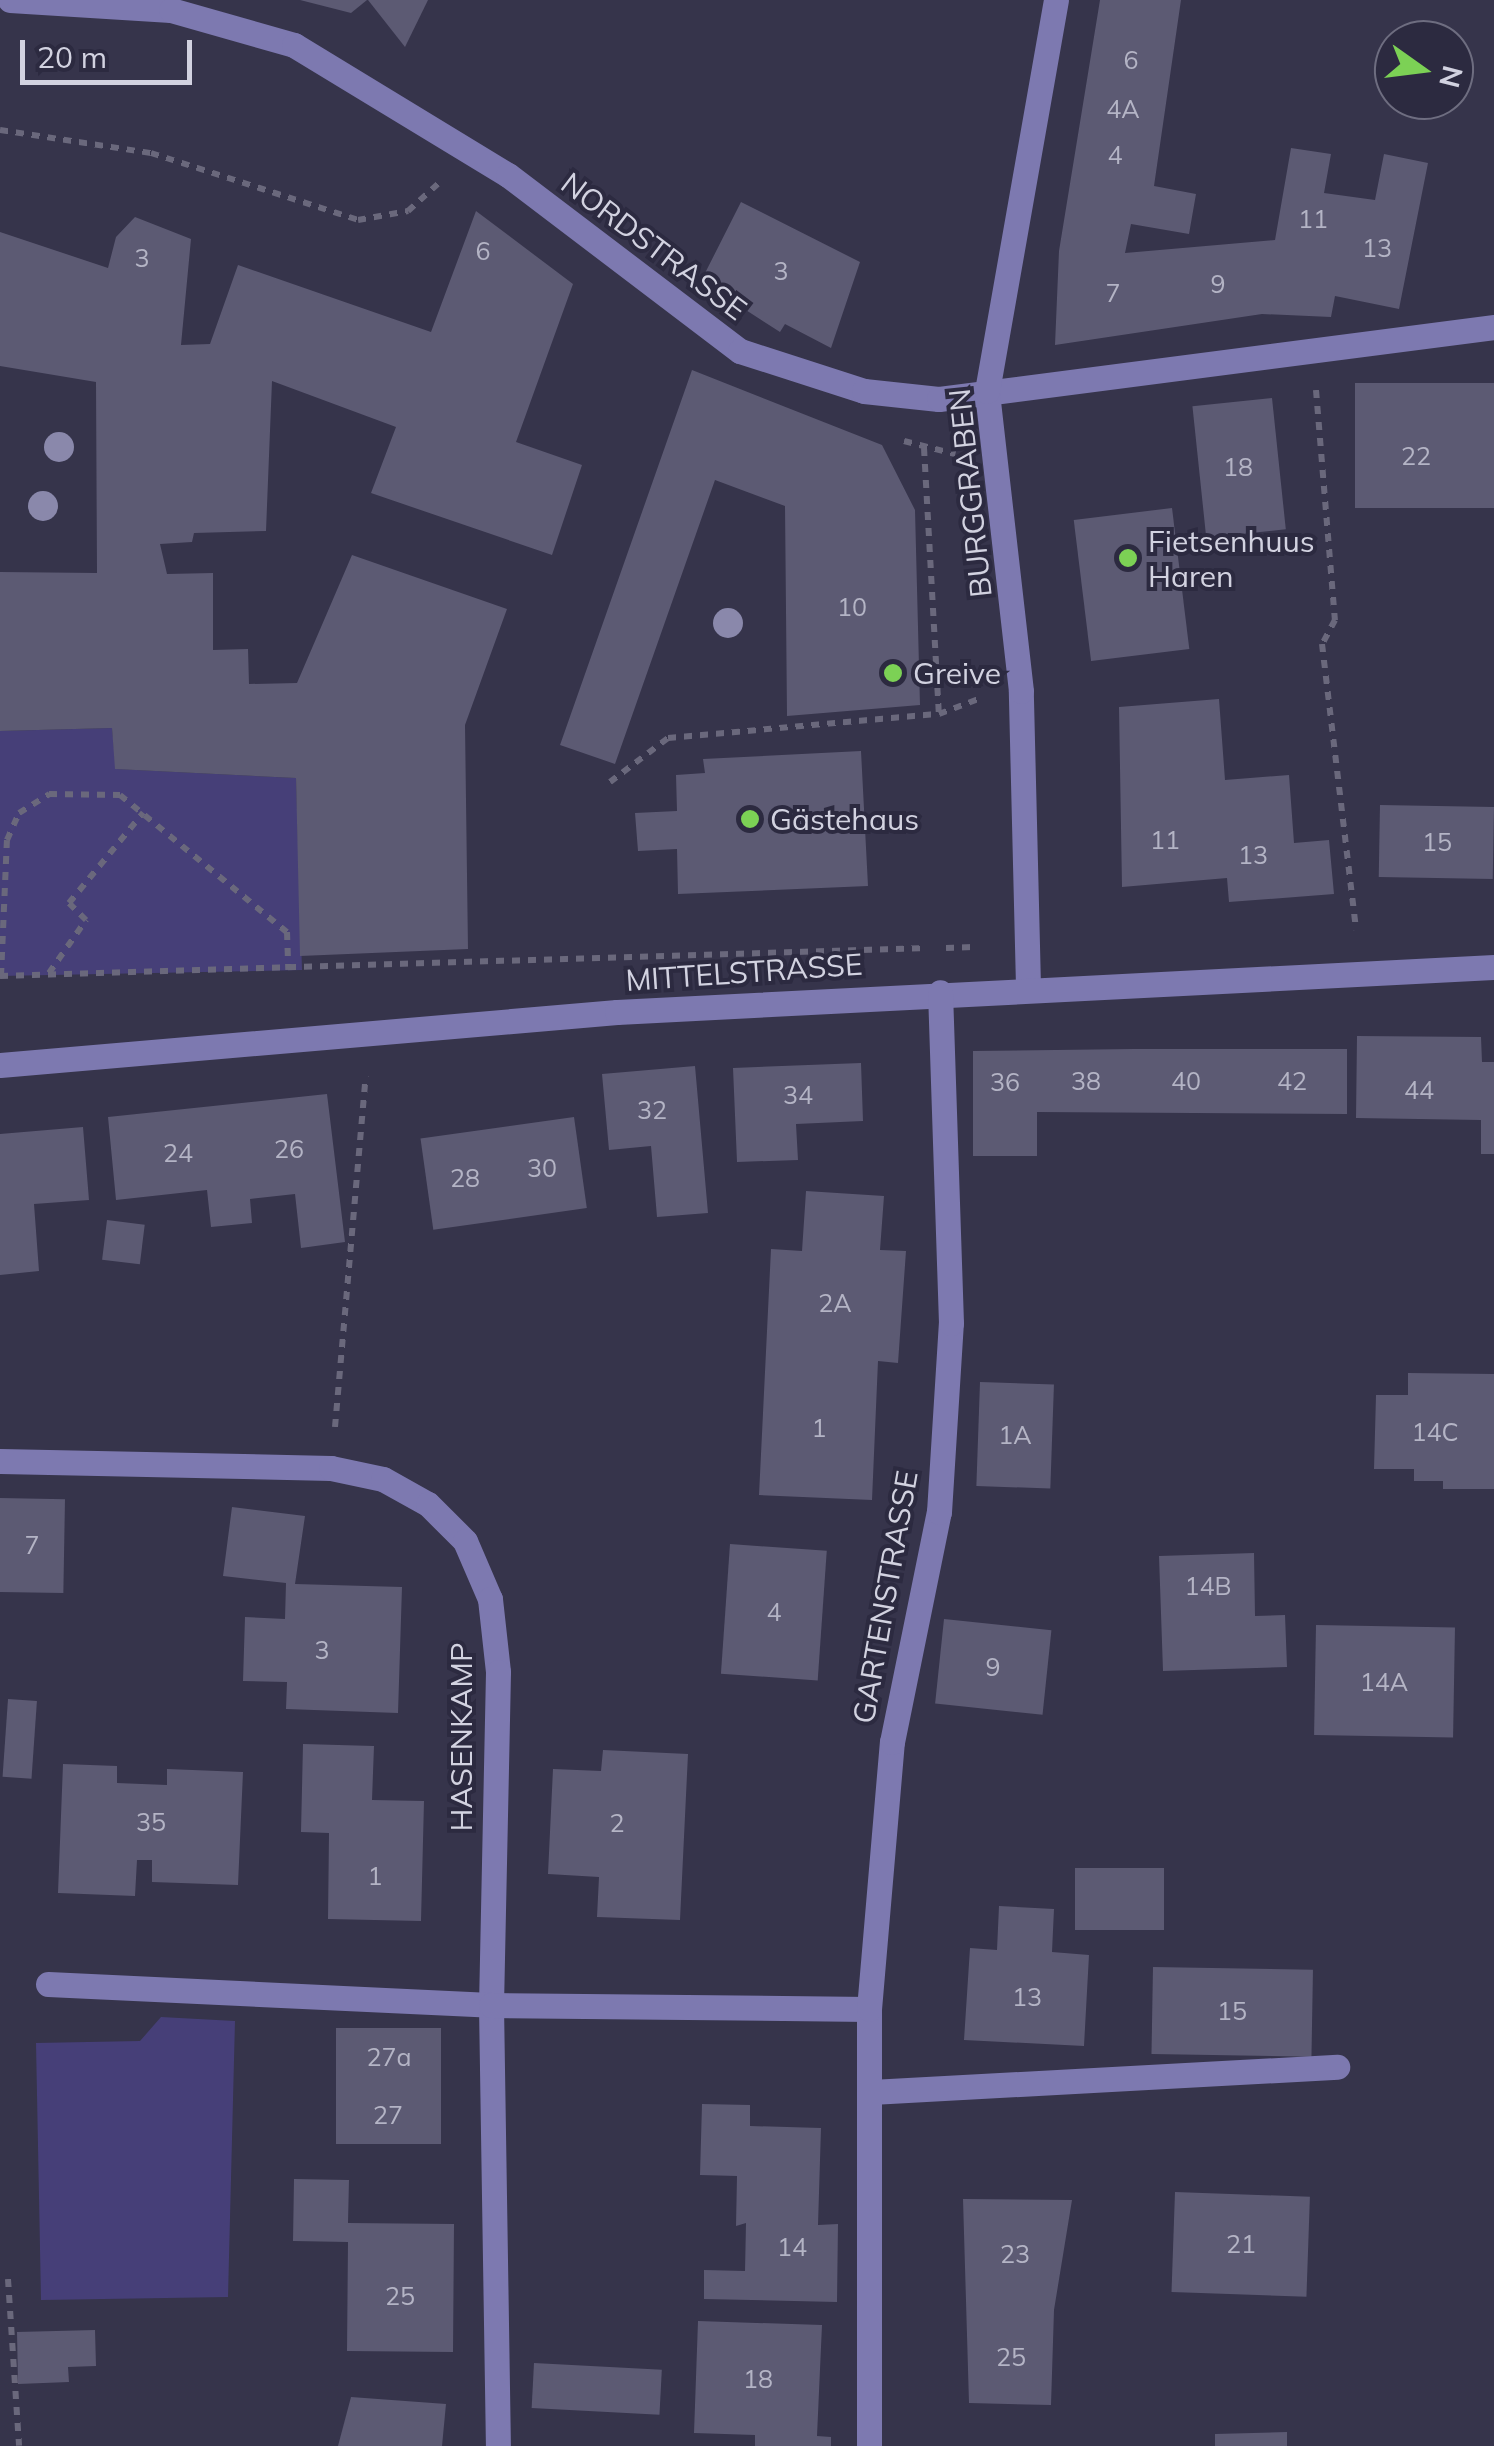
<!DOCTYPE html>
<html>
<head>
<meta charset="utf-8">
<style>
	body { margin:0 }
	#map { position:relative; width:1494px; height:2446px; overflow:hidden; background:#36344b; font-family:Mulish,sans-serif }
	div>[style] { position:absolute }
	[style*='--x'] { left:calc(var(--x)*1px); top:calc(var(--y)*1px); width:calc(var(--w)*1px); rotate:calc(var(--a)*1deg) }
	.green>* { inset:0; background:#463f78 }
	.building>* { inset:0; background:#5c5a73; transform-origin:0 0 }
	.path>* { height:6px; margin-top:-3px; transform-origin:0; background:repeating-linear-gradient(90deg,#6a687c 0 8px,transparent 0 16px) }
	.minor>* { height:25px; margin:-12.5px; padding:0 12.5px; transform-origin:12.5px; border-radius:12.5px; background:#7d79b0 }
	.trees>* { width:30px; height:30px; margin:-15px; border-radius:50%; background:#8a88ab }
	.dots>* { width:28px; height:28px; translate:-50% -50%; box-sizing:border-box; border:5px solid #2c2a40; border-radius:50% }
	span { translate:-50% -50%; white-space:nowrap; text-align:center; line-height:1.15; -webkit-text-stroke:8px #2c2a40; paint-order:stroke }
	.number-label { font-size:25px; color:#b4b4c5 }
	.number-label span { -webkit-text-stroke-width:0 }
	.street-label { font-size:30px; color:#d2d2e0 }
	.poi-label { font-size:30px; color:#d2d2e0 }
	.left { translate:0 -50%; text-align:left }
	.north { position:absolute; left:1374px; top:20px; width:100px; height:100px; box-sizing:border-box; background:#2c2a40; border:2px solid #6e6d80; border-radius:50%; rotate:104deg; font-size:28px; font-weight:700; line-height:40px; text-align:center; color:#d2d2e0 }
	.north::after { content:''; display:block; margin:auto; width:35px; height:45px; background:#7cd155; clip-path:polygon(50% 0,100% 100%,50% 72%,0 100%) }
	.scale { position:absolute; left:20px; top:40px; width:172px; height:45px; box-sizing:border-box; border:5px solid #d2d2e0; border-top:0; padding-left:12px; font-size:30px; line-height:35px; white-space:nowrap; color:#d2d2e0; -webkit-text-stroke:8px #2c2a40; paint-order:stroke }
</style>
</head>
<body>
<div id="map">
	<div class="green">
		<i style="clip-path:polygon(112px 728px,116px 769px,296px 778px,302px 970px,0 976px,0 731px)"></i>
		<i style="clip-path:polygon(161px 2017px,235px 2021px,228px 2297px,41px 2300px,36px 2043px,140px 2041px)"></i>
	</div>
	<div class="building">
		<i style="clip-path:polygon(300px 0,367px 0,351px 13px)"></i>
		<i style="clip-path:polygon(368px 0,428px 0,405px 47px)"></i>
		<i style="clip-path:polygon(1100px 0,1181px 0,1154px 186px,1196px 194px,1189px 234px,1131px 224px,1125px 253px,1275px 240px,1291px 148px,1331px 154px,1324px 193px,1375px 200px,1384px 154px,1428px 163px,1399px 309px,1335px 296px,1331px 317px,1262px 314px,1055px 345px,1059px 251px)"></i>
		<i style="clip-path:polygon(741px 202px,860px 262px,831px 348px,785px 324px,780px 332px,701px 281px)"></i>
		<i style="clip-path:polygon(476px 211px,573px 284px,516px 442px,582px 465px,552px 555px,371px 493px,396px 427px,272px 381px,266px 531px,194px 533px,192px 542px,160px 544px,167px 574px,213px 573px,213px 650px,248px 649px,249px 684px,297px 683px,352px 555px,507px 609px,465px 725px,468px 949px,300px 956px,296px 778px,115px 769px,112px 728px,0 731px,0 572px,97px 573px,96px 382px,0 366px,0 232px,108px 268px,116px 237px,135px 217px,191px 239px,181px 345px,210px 344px,238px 265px,431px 332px)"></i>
		<i style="clip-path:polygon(692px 370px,882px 445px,915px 510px,920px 705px,787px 716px,785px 506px,715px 480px,615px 764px,560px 745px)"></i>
		<i style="left:1494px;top:383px;width:125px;height:139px;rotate:90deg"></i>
		<i style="left:1272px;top:398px;width:132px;height:80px;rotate:84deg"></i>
		<i style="left:1172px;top:508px;width:142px;height:99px;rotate:83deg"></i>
		<i style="clip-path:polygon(1219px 699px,1225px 780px,1289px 775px,1294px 843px,1329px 840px,1334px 894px,1229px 902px,1227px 878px,1122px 887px,1119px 707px)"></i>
		<i style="clip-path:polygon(861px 751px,868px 886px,678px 894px,677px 849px,638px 851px,635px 813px,677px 811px,676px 775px,705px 773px,703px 759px)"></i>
		<i style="left:1380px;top:805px;width:114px;height:72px;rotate:1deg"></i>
		<i style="clip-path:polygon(1357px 1036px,1481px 1037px,1482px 1062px,1494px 1062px,1494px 1154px,1481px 1154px,1481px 1120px,1356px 1118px)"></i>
		<i style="clip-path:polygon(1134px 1049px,1347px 1049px,1347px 1114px,1037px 1112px,1037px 1156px,973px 1156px,973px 1051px)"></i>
		<i style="clip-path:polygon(861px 1063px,863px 1121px,796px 1124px,798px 1160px,737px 1162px,733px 1068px)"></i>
		<i style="clip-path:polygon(695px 1066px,708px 1213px,657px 1217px,651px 1146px,609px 1150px,602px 1074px)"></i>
		<i style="clip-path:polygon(327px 1094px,345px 1242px,301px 1248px,295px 1194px,250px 1199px,252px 1223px,211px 1227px,207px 1190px,116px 1200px,108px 1117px)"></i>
		<i style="left:574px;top:1117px;width:92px;height:155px;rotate:82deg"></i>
		<i style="clip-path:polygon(83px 1127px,89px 1200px,34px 1204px,39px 1271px,0 1275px,0 1134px)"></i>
		<i style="clip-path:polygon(806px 1191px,884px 1196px,880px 1250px,906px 1251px,898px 1363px,878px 1361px,872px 1500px,759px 1495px,771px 1249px,802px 1251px)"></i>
		<i style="left:107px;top:1220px;width:38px;height:40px;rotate:7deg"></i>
		<i style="clip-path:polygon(1408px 1373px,1494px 1374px,1494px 1489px,1443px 1489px,1443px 1481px,1414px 1481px,1414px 1469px,1374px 1469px,1376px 1395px,1408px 1395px)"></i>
		<i style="left:980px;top:1382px;width:74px;height:104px;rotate:2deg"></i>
		<i style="left:0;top:1498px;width:65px;height:94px;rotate:1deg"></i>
		<i style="clip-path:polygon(232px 1507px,305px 1516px,295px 1584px,402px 1587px,398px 1713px,286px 1709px,287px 1682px,243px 1681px,245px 1617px,285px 1619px,286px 1583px,223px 1576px)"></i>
		<i style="left:730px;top:1544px;width:97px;height:130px;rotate:4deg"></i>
		<i style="clip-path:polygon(1254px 1553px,1255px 1616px,1285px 1615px,1287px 1667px,1163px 1671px,1159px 1556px)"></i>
		<i style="left:944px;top:1619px;width:108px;height:85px;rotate:6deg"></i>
		<i style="left:1316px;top:1625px;width:139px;height:110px;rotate:1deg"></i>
		<i style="left:8px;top:1699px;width:29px;height:78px;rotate:4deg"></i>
		<i style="clip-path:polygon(303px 1744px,374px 1746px,372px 1800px,424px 1801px,421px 1921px,328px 1919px,329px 1833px,301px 1832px)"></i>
		<i style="clip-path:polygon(603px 1750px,688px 1754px,680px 1920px,597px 1917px,599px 1877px,548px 1874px,553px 1769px,601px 1771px)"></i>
		<i style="clip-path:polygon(63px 1764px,117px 1766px,117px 1783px,167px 1785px,167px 1769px,243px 1772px,238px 1885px,152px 1882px,152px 1860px,137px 1860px,135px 1896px,58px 1893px)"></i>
		<i style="left:1075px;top:1868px;width:89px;height:62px"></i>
		<i style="clip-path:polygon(999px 1906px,1054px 1909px,1052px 1952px,1089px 1955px,1084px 2046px,964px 2040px,970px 1948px,997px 1950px)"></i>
		<i style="left:1153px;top:1967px;width:160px;height:87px;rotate:1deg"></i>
		<i style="left:336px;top:2028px;width:105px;height:116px"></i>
		<i style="clip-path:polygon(702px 2104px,750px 2105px,750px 2126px,821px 2128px,818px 2225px,838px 2224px,837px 2302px,704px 2299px,704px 2270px,745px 2271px,746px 2223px,736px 2226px,737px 2176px,700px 2175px)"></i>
		<i style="clip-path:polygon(294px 2179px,349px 2180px,348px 2223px,454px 2224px,453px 2352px,347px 2351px,348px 2242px,293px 2241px)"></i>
		<i style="left:1175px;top:2192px;width:135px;height:100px;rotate:2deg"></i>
		<i style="clip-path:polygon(963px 2199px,1072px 2200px,1054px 2310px,1051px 2405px,969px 2403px)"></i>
		<i style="clip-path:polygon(698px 2321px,822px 2325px,817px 2436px,831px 2437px,831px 2446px,755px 2446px,755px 2435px,694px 2433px)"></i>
		<i style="clip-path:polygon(95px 2330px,96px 2366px,68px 2367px,69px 2382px,18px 2384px,17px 2332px)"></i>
		<i style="left:534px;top:2363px;width:128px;height:45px;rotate:3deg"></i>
		<i style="clip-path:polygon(351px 2397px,446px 2404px,442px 2446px,338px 2446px)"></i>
		<i style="clip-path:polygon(1287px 2432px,1287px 2446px,1215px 2446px,1215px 2434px)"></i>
	</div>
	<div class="path">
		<i style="--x:0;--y:130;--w:153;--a:8.7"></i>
		<i style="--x:151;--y:153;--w:218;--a:17.9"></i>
		<i style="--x:358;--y:220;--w:51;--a:-10.2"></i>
		<i style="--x:408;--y:211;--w:43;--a:-42.2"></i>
		<i style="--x:1316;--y:390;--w:231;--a:85.3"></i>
		<i style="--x:1335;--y:620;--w:27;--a:118"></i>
		<i style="--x:1322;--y:644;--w:288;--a:83.2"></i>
		<i style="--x:904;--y:441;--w:53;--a:14.3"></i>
		<i style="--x:924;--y:448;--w:266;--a:86.8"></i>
		<i style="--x:610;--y:782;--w:73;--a:-37.2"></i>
		<i style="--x:668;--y:738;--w:272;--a:-5.1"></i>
		<i style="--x:939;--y:714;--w:45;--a:-20.9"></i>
		<i style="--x:946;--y:948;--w:27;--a:-2"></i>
		<i style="--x:49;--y:973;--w:65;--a:-55.1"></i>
		<i style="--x:86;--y:920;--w:24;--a:-135"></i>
		<i style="--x:69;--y:903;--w:117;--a:-50.6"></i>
		<i style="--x:0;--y:976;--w:928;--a:-1.73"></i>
		<i style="--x:1;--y:976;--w:136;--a:-87.5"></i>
		<i style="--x:7;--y:840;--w:30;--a:-66"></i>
		<i style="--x:19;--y:813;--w:36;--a:-32"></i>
		<i style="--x:49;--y:794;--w:71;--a:0.8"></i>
		<i style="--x:120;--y:795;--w:216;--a:39.4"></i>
		<i style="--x:287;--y:932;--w:38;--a:88"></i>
		<i style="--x:335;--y:1427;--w:352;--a:-85"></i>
		<i style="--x:8;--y:2279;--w:167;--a:86.2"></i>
	</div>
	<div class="minor">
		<i style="--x:10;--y:0;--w:161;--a:3.6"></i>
		<i style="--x:171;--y:10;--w:128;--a:15.9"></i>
		<i style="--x:294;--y:45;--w:250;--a:31.3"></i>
		<i style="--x:508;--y:175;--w:291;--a:37.2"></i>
		<i style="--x:740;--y:351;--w:130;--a:17.9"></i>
		<i style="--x:864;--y:391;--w:75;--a:6.1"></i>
		<i style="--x:939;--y:399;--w:560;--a:-7.39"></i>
		<i style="--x:1028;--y:986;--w:295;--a:-91.4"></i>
		<i style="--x:1021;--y:691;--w:302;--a:-96.5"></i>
		<i style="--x:987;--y:391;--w:397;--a:-80"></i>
		<i style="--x:0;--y:1065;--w:619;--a:-4.91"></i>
		<i style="--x:617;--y:1012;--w:878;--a:-2.94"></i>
		<i style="--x:0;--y:1461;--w:331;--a:1.2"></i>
		<i style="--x:331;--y:1468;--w:53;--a:11.9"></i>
		<i style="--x:383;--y:1479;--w:51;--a:29.1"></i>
		<i style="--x:428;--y:1504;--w:52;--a:45"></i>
		<i style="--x:465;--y:1541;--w:63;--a:66.7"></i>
		<i style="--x:490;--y:1599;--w:73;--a:83.7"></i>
		<i style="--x:498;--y:1672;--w:333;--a:91.2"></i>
		<i style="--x:491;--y:2005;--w:441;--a:89.1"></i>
		<i style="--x:48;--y:1984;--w:443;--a:2.7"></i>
		<i style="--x:491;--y:2005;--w:378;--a:0.6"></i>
		<i style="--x:871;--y:2092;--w:467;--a:-3.1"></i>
		<i style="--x:869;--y:2446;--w:437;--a:-90"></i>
		<i style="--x:869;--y:2009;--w:268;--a:-85.1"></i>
		<i style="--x:892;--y:1742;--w:235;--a:-78.5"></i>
		<i style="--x:939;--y:1512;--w:189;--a:-86.4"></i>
		<i style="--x:951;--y:1323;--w:331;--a:-91.9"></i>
	</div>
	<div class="trees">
		<i style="left:59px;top:447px"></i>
		<i style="left:43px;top:506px"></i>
		<i style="left:728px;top:623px"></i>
	</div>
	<div class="dots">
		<i style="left:1128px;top:558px;background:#7cd155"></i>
		<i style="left:893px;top:673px;background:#7cd155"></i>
		<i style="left:750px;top:819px;background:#7cd155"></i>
	</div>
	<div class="number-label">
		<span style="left:1131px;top:60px">6</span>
		<span style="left:1123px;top:109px">4A</span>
		<span style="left:1115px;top:155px">4</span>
		<span style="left:1313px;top:219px">11</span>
		<span style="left:1377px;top:248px">13</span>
		<span style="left:483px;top:251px">6</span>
		<span style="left:142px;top:258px">3</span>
		<span style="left:781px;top:271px">3</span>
		<span style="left:1218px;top:284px">9</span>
		<span style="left:1113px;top:293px">7</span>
		<span style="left:1416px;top:456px">22</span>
		<span style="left:1238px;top:467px">18</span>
		<span style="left:852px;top:607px">10</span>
		<span style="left:1165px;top:840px">11</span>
		<span style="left:1437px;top:842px">15</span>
		<span style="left:1253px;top:855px">13</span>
		<span style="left:1086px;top:1081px">38</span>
		<span style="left:1186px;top:1081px">40</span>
		<span style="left:1292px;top:1081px">42</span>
		<span style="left:1005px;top:1082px">36</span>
		<span style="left:1419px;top:1090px">44</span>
		<span style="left:798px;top:1095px">34</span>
		<span style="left:652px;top:1110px">32</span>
		<span style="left:289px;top:1149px">26</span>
		<span style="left:178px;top:1153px">24</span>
		<span style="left:542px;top:1168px">30</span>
		<span style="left:465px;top:1178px">28</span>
		<span style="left:835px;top:1303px">2A</span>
		<span style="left:819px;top:1428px">1</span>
		<span style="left:1435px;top:1432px">14C</span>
		<span style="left:1015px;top:1435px">1A</span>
		<span style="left:32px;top:1545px">7</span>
		<span style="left:1208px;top:1586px">14B</span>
		<span style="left:774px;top:1612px">4</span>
		<span style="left:322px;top:1650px">3</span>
		<span style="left:993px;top:1667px">9</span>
		<span style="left:1384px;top:1682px">14A</span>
		<span style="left:151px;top:1822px">35</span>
		<span style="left:617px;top:1823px">2</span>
		<span style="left:375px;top:1876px">1</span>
		<span style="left:1027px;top:1997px">13</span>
		<span style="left:1232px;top:2011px">15</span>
		<span style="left:389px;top:2057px">27a</span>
		<span style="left:388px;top:2115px">27</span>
		<span style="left:1241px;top:2244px">21</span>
		<span style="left:792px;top:2247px">14</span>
		<span style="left:1015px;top:2254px">23</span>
		<span style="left:400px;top:2296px">25</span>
		<span style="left:1011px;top:2357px">25</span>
		<span style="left:758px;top:2379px">18</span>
	</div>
	<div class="street-label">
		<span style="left:654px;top:246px;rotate:37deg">NORDSTRASSE</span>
		<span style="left:970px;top:493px;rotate:-96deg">BURGGRABEN</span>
		<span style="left:744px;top:972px;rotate:-4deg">MITTELSTRASSE</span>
		<span style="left:885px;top:1597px;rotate:-80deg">GARTENSTRASSE</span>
		<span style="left:461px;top:1737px;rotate:-90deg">HASENKAMP</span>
	</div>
	<div class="poi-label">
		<span class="left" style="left:1148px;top:558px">Fietsenhuus<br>Haren</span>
		<span class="left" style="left:913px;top:673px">Greive</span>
		<span class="left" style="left:770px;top:819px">Gästehaus</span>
	</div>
	<div class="north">N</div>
	<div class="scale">20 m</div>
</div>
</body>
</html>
